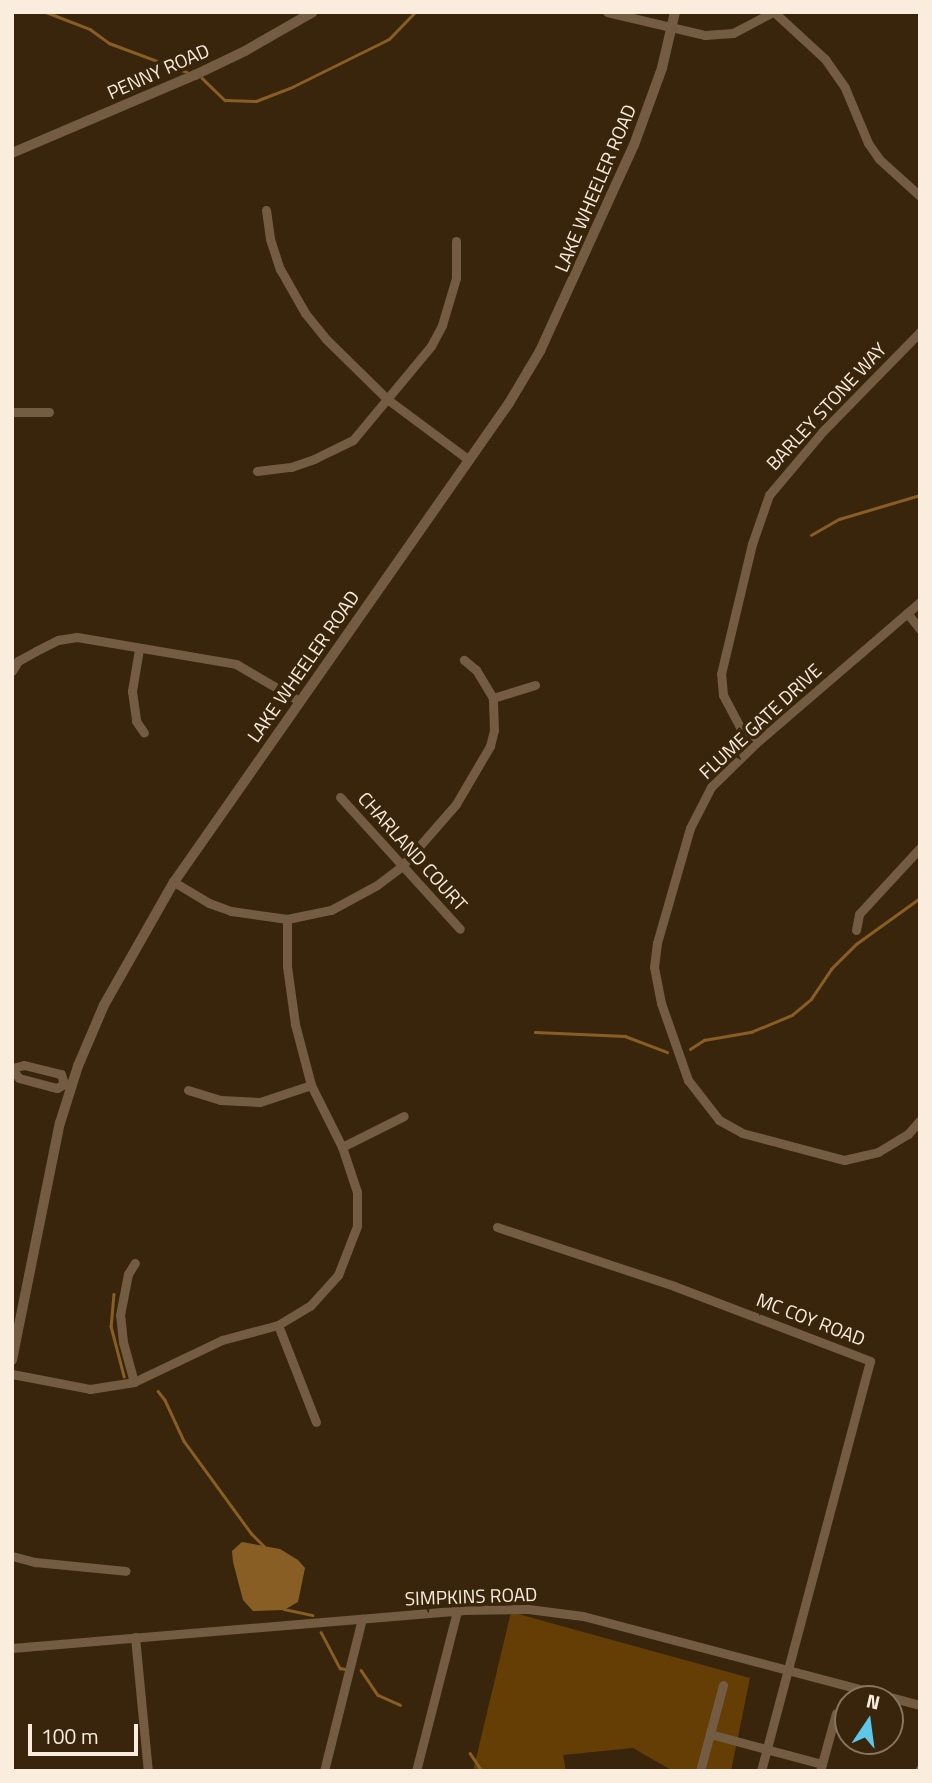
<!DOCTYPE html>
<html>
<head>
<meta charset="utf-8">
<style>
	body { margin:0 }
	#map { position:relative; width:932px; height:1783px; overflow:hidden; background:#39250b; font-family:"Titillium Web",sans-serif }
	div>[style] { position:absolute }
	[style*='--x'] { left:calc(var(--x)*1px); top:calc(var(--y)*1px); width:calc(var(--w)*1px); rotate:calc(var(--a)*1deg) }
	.green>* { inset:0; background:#643e04 }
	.water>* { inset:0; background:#895e25 }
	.stream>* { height:2.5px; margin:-1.25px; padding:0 1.25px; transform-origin:1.25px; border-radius:1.25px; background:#895e25 }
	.minor>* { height:9px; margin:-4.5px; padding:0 4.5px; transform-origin:4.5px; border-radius:4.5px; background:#735c42 }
	.tertiary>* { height:10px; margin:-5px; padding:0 5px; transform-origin:5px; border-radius:5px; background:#735c42 }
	span { translate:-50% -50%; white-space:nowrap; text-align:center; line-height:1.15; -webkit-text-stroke:7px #39250b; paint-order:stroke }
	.street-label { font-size:19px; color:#faedde }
	.frame { position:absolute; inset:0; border:14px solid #faedde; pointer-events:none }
	.north { position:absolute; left:834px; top:1685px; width:70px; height:70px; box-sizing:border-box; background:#39250b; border:2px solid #86755f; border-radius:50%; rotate:13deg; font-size:19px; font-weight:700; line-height:28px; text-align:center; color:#faedde }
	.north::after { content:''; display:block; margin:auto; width:24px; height:32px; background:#5cc7e8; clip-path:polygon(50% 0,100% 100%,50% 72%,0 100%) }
	.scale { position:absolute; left:28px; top:1724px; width:110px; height:32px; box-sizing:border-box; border:4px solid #faedde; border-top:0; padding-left:9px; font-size:21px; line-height:24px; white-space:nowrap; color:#faedde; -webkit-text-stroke:5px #39250b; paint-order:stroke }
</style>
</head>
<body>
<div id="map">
	<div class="green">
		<i style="clip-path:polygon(511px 1612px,750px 1678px,731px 1771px,673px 1771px,633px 1748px,563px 1755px,566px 1771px,473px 1771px)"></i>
	</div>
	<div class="water">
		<i style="clip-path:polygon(242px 1542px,280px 1549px,298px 1560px,305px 1568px,298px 1602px,284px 1610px,253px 1611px,243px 1600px,233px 1562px,232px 1551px)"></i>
	</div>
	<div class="stream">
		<i style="--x:46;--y:12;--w:47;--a:21.1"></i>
		<i style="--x:90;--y:29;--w:24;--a:36"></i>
		<i style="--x:109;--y:43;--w:83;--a:20.4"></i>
		<i style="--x:202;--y:78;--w:32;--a:44"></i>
		<i style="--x:225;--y:100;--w:31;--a:2"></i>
		<i style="--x:256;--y:101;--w:36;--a:-21"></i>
		<i style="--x:290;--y:88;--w:110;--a:-26.3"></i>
		<i style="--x:389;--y:39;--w:37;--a:-46"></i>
		<i style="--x:811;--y:535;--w:32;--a:-30"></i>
		<i style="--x:839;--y:519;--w:84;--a:-16.5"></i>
		<i style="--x:535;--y:1032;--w:90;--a:2.5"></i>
		<i style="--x:625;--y:1036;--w:45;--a:20.9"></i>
		<i style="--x:690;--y:1049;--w:17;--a:-33"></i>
		<i style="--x:704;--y:1040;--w:48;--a:-9.7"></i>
		<i style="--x:751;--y:1032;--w:44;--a:-22.5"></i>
		<i style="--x:792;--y:1015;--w:25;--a:-40"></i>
		<i style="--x:811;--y:999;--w:36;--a:-56"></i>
		<i style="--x:831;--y:969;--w:35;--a:-45"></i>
		<i style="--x:856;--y:944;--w:79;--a:-35.7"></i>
		<i style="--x:114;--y:1294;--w:32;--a:95"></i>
		<i style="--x:111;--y:1326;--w:52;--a:75.4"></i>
		<i style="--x:158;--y:1391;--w:11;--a:52"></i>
		<i style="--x:165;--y:1400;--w:45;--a:65.1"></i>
		<i style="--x:184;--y:1441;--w:114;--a:53.9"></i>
		<i style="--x:251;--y:1533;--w:18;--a:45"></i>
		<i style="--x:284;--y:1609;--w:29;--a:12"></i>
		<i style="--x:321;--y:1632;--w:41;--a:62.2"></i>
		<i style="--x:340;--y:1668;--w:5;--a:11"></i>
		<i style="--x:361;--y:1670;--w:30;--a:56"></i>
		<i style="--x:378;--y:1695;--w:24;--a:24"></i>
		<i style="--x:470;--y:1753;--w:22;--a:56"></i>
	</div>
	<div class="minor">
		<i style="--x:607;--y:12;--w:101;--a:13.2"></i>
		<i style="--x:705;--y:35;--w:28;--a:-4"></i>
		<i style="--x:733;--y:33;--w:45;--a:-27.7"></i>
		<i style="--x:774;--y:12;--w:69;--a:42.7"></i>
		<i style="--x:825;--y:59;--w:35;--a:55"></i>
		<i style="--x:845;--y:88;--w:60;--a:67.3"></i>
		<i style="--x:868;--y:143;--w:19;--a:55"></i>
		<i style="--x:879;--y:159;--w:55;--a:42.1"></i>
		<i style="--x:266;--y:210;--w:29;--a:82"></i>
		<i style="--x:270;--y:239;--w:32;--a:72"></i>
		<i style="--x:280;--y:269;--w:51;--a:60.4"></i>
		<i style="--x:305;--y:313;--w:33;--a:51"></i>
		<i style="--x:326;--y:339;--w:86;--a:44.5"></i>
		<i style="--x:387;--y:399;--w:102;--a:36.6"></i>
		<i style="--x:12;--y:412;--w:37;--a:0"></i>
		<i style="--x:257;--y:471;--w:34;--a:-7"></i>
		<i style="--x:291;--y:467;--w:24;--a:-19"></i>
		<i style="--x:314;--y:459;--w:43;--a:-26"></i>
		<i style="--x:353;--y:440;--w:122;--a:-50.3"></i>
		<i style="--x:431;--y:346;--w:24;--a:-62"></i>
		<i style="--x:442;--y:325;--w:49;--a:-73.4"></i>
		<i style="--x:456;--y:278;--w:37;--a:-90"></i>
		<i style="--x:920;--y:602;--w:216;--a:139.3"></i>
		<i style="--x:756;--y:743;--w:63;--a:135.6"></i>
		<i style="--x:711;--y:787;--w:46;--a:117.1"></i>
		<i style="--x:690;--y:828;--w:120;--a:106"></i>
		<i style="--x:657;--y:943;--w:24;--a:97"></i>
		<i style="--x:654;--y:967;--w:37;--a:79"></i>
		<i style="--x:661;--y:1003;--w:82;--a:70.7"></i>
		<i style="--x:688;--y:1080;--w:51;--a:52.2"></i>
		<i style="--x:719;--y:1120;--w:26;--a:29"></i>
		<i style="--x:742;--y:1133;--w:106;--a:14.8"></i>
		<i style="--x:844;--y:1160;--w:35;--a:-13"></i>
		<i style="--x:878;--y:1152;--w:35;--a:-31"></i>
		<i style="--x:908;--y:1134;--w:18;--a:-49"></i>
		<i style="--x:907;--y:613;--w:21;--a:51"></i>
		<i style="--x:139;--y:649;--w:43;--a:99.5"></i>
		<i style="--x:132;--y:691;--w:30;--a:82"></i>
		<i style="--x:136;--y:721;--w:14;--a:56"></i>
		<i style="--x:12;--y:671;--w:12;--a:-59"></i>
		<i style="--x:18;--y:661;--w:21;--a:-29"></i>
		<i style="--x:36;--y:651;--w:25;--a:-27"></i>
		<i style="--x:58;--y:640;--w:19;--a:-9"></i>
		<i style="--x:77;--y:637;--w:161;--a:9.6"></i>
		<i style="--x:236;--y:664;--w:73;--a:30.4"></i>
		<i style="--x:493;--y:698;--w:44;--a:-17.2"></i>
		<i style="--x:756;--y:743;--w:23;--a:-135"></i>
		<i style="--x:740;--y:727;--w:36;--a:-118"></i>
		<i style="--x:723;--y:695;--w:21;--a:-95"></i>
		<i style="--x:721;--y:674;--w:134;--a:-76.6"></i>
		<i style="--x:752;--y:544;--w:52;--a:-70.9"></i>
		<i style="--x:769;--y:495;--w:82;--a:-49.9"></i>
		<i style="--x:822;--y:432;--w:140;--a:-45.6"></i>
		<i style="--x:340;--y:797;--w:178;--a:47.7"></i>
		<i style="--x:174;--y:882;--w:41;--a:31"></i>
		<i style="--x:209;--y:903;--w:23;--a:20"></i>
		<i style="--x:231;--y:911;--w:57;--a:8.1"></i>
		<i style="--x:287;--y:919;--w:45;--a:-11.6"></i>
		<i style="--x:331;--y:910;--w:52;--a:-28.5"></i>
		<i style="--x:377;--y:885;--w:31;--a:-37"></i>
		<i style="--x:402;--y:866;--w:82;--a:-48.9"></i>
		<i style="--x:456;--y:804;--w:67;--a:-59.6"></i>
		<i style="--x:490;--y:746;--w:16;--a:-76"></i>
		<i style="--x:494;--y:730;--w:32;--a:-92"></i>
		<i style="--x:493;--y:698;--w:33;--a:-121"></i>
		<i style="--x:476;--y:670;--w:16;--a:-140"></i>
		<i style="--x:856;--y:930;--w:16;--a:-79"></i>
		<i style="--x:859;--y:914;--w:90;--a:-47.3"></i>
		<i style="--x:12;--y:1068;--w:12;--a:-14"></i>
		<i style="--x:24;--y:1065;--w:38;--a:14"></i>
		<i style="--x:61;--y:1074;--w:10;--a:73"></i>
		<i style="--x:12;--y:1069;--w:11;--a:52"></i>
		<i style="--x:19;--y:1078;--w:39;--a:15"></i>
		<i style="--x:57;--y:1088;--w:8;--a:-30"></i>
		<i style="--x:64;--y:1084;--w:7;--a:16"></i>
		<i style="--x:188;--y:1090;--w:34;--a:17"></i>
		<i style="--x:220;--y:1100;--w:40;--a:2.9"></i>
		<i style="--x:260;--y:1102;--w:54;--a:-18.4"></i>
		<i style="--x:342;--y:1147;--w:69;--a:-26.6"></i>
		<i style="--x:497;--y:1227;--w:187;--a:18.4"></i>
		<i style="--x:674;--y:1286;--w:210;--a:20.9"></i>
		<i style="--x:870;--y:1361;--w:424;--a:104.9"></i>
		<i style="--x:278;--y:1325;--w:104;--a:68.6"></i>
		<i style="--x:12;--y:1374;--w:79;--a:10.9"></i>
		<i style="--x:90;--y:1389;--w:45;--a:-9"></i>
		<i style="--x:134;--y:1382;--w:98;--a:-25.5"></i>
		<i style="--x:222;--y:1340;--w:58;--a:-15"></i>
		<i style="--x:278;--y:1325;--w:37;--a:-31"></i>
		<i style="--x:310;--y:1306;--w:42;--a:-47.9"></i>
		<i style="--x:338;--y:1275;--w:53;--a:-68.8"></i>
		<i style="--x:357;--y:1226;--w:34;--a:-90"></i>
		<i style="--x:357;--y:1192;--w:47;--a:-108.4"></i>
		<i style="--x:342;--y:1147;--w:69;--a:-116.6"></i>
		<i style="--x:311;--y:1085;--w:63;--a:-104.7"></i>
		<i style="--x:295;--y:1024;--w:59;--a:-97.9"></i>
		<i style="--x:287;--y:966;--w:47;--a:-90"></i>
		<i style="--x:134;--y:1382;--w:41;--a:-105.4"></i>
		<i style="--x:123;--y:1342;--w:27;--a:-96"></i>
		<i style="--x:120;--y:1315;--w:42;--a:-79"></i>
		<i style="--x:128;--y:1274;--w:13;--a:-58"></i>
		<i style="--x:12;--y:1556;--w:24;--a:15"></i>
		<i style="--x:35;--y:1562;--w:91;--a:5.6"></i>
		<i style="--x:135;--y:1637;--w:135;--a:84.5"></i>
		<i style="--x:12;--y:1648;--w:452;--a:-4.8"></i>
		<i style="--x:462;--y:1610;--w:66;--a:-0.9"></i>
		<i style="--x:528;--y:1609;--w:55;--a:7.3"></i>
		<i style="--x:583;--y:1616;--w:349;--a:14.8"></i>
		<i style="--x:710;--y:1734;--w:116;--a:15"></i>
		<i style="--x:324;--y:1771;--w:157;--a:-76"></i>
		<i style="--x:416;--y:1771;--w:165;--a:-75.6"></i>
		<i style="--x:700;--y:1771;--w:89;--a:-75"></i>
		<i style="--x:820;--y:1771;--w:60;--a:-74.6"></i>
		<i style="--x:919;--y:1771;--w:2;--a:-63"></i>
	</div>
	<div class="tertiary">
		<i style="--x:12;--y:153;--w:199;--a:-23.1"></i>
		<i style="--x:195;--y:75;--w:55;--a:-25.6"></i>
		<i style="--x:245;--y:51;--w:78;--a:-29.8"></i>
		<i style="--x:12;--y:1360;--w:242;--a:-78.6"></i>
		<i style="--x:60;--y:1123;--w:60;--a:-72.5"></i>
		<i style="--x:78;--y:1066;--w:66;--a:-66.9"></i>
		<i style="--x:104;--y:1005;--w:142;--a:-60.4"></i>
		<i style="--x:174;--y:882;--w:585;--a:-55.03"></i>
		<i style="--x:509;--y:403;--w:61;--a:-59.2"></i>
		<i style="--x:540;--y:351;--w:226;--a:-65.5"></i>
		<i style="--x:634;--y:145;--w:82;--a:-70"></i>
		<i style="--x:662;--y:68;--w:57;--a:-76.9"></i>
	</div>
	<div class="street-label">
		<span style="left:158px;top:71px;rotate:-24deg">PENNY ROAD</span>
		<span style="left:595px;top:188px;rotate:-67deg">LAKE WHEELER ROAD</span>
		<span style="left:826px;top:406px;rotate:-47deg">BARLEY STONE WAY</span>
		<span style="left:303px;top:666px;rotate:-55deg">LAKE WHEELER ROAD</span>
		<span style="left:760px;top:721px;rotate:-43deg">FLUME GATE DRIVE</span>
		<span style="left:413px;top:851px;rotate:48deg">CHARLAND COURT</span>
		<span style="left:811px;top:1319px;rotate:21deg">MC COY ROAD</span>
		<span style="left:471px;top:1596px;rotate:-2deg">SIMPKINS ROAD</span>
	</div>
	<div class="frame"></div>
	<div class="north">N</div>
	<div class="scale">100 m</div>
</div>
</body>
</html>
